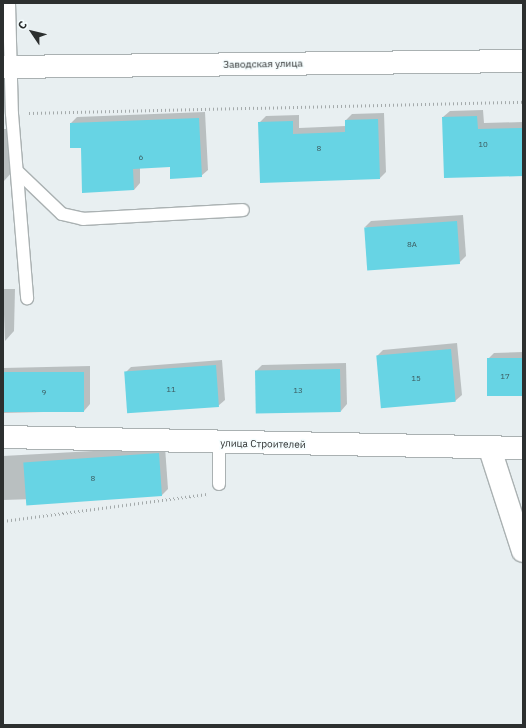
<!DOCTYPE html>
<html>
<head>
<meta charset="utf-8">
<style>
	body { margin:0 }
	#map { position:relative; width:526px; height:728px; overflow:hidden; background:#e8eff1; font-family:"IBM Plex Sans",sans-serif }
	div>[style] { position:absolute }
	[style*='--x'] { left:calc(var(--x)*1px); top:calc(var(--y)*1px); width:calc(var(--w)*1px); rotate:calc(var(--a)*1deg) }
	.shadow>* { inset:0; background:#0003 }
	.building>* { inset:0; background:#67d4e4; transform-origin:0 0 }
	.path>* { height:2.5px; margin-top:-1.25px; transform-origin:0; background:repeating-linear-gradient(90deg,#a4aaab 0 1px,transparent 0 4px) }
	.roads { filter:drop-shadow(1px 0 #aab1b2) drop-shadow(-1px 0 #aab1b2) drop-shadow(0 1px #aab1b2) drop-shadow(0 -1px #aab1b2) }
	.lane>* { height:12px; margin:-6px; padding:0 6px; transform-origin:6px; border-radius:6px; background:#fff }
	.street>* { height:22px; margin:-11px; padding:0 11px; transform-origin:11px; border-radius:11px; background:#fff }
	span { translate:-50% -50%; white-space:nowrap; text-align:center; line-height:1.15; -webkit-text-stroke:3px #f5fdfe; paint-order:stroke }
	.number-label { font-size:8px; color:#3b585c }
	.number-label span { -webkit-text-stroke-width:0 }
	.street-label { font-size:10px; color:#2c2f2f }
	.frame { position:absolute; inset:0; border:4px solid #2c2f2f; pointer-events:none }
	.north { position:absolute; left:12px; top:12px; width:40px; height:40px; -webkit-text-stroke:3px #f5fdfe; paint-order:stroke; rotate:305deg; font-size:11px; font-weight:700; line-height:16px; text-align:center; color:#2c2f2f }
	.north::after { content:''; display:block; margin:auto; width:14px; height:18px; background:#2c2f2f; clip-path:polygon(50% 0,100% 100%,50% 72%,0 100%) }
</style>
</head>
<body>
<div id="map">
	<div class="shadow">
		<i style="clip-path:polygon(483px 110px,484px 123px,523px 122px,523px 175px,443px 117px,450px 111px)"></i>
		<i style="clip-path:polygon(205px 112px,208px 170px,201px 176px,171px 166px,140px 167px,140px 183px,134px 190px,82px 147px,71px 123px,77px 117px)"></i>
		<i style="clip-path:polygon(384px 113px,386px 172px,380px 178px,259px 123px,266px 116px,299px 115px,299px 128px,346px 126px,346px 120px,352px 114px)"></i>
		<i style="clip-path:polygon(3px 129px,13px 129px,13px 171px,4px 181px)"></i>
		<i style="clip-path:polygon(463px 215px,466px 256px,459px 263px,365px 227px,371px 221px)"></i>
		<i style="clip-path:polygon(3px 289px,15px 289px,14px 331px,5px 341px)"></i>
		<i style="clip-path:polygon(457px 343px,462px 395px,455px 401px,377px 356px,383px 350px)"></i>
		<i style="clip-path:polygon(523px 352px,523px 395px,488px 359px,494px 353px)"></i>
		<i style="clip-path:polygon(222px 360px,225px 400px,218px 406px,125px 373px,131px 367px)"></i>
		<i style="clip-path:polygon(346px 363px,347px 404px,341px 411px,256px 371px,262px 365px)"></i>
		<i style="clip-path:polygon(90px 366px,90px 404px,84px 411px,3px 413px,3px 368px)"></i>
		<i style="clip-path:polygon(165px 447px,168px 489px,162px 495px,3px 500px,3px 456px)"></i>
	</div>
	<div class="building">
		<i style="clip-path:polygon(477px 116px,478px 129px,523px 128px,523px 176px,444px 178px,442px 117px)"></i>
		<i style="clip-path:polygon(199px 118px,202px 177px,170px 179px,170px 167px,133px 169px,134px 190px,82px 193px,81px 148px,70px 148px,70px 123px)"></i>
		<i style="clip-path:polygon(378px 119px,380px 179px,260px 183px,258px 122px,293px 121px,293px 134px,345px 132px,345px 120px)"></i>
		<i style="left:457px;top:221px;width:43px;height:93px;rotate:86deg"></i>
		<i style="left:451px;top:349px;width:53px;height:75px;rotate:85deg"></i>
		<i style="left:523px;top:358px;width:38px;height:36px;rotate:90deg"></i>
		<i style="left:216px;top:365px;width:42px;height:92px;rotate:86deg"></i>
		<i style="left:340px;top:369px;width:43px;height:85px;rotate:89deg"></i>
		<i style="left:84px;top:372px;width:40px;height:81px;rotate:90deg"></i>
		<i style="left:159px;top:453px;width:43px;height:136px;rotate:86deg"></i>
	</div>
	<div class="path">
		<i style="--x:29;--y:113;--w:494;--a:-1.3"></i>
		<i style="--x:3;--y:521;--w:206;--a:-7.5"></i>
	</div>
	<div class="roads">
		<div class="lane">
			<i style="--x:9;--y:3;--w:111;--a:88.5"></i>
			<i style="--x:12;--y:114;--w:185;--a:85.3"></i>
			<i style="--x:17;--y:171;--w:62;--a:43.7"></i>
			<i style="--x:62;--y:214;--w:22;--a:13"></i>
			<i style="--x:83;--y:219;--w:160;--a:-3.2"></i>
			<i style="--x:219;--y:484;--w:42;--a:-90"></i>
		</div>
		<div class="street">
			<i style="--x:3;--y:67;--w:520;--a:-0.66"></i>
			<i style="--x:3;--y:437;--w:520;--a:1.21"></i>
			<i style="--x:490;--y:449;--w:107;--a:72.1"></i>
		</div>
	</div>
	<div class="number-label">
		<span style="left:483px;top:145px">10</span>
		<span style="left:319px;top:149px">8</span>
		<span style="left:141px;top:158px">6</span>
		<span style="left:412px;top:245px">8А</span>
		<span style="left:505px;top:377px">17</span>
		<span style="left:416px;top:379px">15</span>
		<span style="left:171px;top:390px">11</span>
		<span style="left:298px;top:391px">13</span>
		<span style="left:44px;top:393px">9</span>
		<span style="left:93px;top:479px">8</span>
	</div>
	<div class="street-label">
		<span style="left:263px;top:64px;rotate:-1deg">Заводская улица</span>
		<span style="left:263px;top:444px;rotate:1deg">улица Строителей</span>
	</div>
	<div class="frame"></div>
	<div class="north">С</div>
</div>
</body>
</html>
